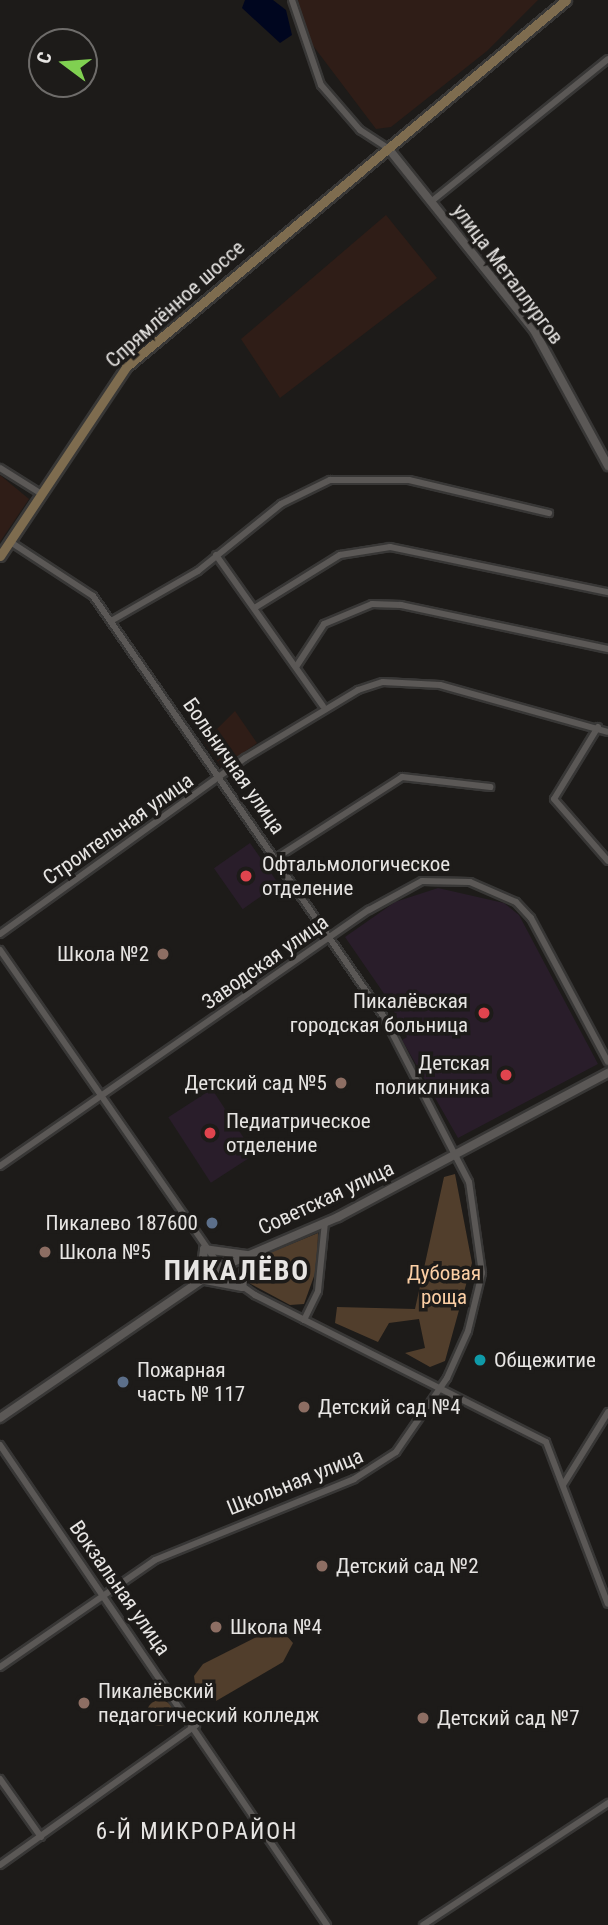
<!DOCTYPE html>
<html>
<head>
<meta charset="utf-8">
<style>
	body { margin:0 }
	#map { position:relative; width:608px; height:1925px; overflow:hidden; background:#1d1b19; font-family:"Roboto Condensed",sans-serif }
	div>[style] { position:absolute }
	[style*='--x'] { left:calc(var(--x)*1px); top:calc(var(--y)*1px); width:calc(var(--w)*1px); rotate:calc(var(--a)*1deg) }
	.industrial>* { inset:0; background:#2f1d17 }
	.medical>* { inset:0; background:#291d2a; transform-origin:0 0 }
	.green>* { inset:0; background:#513e2c }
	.round { border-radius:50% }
	.water>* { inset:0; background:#00061f }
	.roads { filter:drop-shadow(2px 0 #383736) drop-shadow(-2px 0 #383736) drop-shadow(0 2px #383736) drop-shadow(0 -2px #383736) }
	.minor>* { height:6px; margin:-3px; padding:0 3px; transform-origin:3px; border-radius:3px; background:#5b5856 }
	.tertiary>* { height:8px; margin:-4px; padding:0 4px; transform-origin:4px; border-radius:4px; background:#5b5856 }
	.secondary>* { height:9px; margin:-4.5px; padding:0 4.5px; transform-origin:4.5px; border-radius:4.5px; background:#7e6c4f }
	.dots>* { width:19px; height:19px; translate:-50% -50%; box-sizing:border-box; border:4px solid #1d1b19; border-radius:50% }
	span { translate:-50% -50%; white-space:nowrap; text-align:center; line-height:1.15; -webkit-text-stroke:7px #1d1b19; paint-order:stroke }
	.street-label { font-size:21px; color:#e7e5e3 }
	.poi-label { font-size:21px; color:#e7e5e3 }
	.left { translate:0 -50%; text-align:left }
	.right { translate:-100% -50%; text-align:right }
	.park-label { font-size:21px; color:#fccfa5 }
	.neighbourhood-label { font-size:23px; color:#e7e5e3; letter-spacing:2px }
	.district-label { font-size:28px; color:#e7e5e3; font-weight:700; letter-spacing:2px }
	.north { position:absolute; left:28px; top:28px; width:70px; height:70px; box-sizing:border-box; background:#1d1b19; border:2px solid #6e6c6a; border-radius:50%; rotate:286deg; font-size:19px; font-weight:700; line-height:28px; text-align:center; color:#e7e5e3 }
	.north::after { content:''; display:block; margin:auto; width:24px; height:32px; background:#80d051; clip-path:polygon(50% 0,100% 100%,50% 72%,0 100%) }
</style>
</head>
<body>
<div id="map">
	<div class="industrial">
		<i style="clip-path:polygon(298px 0,538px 0,487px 51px,391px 127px,376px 129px,308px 39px)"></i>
		<i style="clip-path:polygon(386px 215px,437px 278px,280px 398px,241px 339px)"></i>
		<i style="clip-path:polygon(0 475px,29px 499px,0 542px)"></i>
		<i style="clip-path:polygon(235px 711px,257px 743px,222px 768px,204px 742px)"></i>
	</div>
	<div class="medical">
		<i style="left:250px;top:843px;width:50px;height:44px;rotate:55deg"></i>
		<i style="clip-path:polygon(438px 888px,504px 903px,519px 915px,598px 1064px,458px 1138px,402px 1040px,407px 1037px,387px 998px,345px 937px,395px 902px)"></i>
		<i style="left:212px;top:1089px;width:78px;height:52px;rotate:57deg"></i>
	</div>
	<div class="green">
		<i style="clip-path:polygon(455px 1174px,472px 1263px,445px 1361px,430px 1367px,405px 1353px,425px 1348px,419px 1319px,389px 1323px,378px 1342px,335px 1323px,337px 1307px,415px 1309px,444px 1177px)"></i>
		<i style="clip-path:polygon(318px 1233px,317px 1268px,304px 1304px,290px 1305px,249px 1283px,257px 1258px)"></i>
		<i style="clip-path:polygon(278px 1626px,293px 1643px,283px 1662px,216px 1701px,196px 1691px,194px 1676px,203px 1664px)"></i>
		<i class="round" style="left:147px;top:1700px;width:26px;height:26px"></i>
	</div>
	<div class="water">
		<i style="clip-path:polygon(245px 0,273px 0,286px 10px,292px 35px,280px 43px,242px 8px)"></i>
	</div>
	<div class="roads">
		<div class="minor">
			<i style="--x:292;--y:0;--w:90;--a:71.2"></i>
			<i style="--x:321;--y:85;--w:60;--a:49.1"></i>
			<i style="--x:360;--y:130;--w:33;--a:33"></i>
			<i style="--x:432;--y:201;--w:226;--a:-38.9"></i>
			<i style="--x:0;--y:468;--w:47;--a:32"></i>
			<i style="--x:216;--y:555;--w:185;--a:54.7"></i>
			<i style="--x:256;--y:607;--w:99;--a:-31.8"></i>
			<i style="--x:340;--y:555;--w:51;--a:-9.1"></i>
			<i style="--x:390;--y:547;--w:223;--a:11.7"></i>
			<i style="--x:111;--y:621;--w:100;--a:-29.9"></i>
			<i style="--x:198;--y:571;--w:107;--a:-38.9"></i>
			<i style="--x:281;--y:504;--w:55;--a:-26.1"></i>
			<i style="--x:330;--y:480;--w:79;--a:0"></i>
			<i style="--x:409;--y:480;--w:144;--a:13.3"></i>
			<i style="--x:296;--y:667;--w:51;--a:-56.9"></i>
			<i style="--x:324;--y:624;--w:52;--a:-22.6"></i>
			<i style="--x:372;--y:604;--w:29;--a:2"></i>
			<i style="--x:401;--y:605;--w:212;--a:12"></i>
			<i style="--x:598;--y:727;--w:84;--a:121.4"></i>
			<i style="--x:554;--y:799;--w:82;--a:48.9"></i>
			<i style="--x:276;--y:858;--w:150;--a:-32.7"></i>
			<i style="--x:402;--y:777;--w:89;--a:6.5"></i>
			<i style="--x:0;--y:934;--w:302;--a:-35.7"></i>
			<i style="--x:245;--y:758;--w:132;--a:-31"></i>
			<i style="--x:358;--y:690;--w:26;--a:-18"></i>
			<i style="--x:383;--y:682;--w:57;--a:3"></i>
			<i style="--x:440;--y:685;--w:174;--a:15.6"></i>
			<i style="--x:0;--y:950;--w:394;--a:55.2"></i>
			<i style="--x:225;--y:1274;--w:37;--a:35"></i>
			<i style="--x:255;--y:1295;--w:326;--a:26.8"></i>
			<i style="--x:546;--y:1442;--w:173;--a:69.1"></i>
			<i style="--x:0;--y:1166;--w:449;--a:-34.8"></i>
			<i style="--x:369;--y:910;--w:60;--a:-28.7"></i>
			<i style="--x:422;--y:881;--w:48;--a:1.2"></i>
			<i style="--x:470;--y:882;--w:50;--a:23.5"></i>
			<i style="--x:516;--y:902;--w:22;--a:47"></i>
			<i style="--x:531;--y:918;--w:163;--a:61.9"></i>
			<i style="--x:304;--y:1320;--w:32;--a:-64"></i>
			<i style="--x:318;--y:1291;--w:69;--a:-84.2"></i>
			<i style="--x:0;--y:1445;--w:581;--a:55.74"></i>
			<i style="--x:563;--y:1485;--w:86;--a:-58.3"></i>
			<i style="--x:0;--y:1667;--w:188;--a:-34.6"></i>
			<i style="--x:155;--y:1560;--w:215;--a:-22.1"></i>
			<i style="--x:354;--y:1479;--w:50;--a:-32.7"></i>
			<i style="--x:396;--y:1452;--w:90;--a:-55.4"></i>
			<i style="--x:447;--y:1378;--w:51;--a:-65.9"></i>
			<i style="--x:468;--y:1331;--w:60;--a:-76.4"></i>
			<i style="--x:482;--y:1273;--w:92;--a:-98.1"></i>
			<i style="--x:469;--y:1182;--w:186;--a:-117.3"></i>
			<i style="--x:384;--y:1017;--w:512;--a:-124.65"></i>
			<i style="--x:93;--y:596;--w:100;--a:-146.8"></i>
			<i style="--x:0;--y:1779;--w:71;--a:54.7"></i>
			<i style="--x:0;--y:1865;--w:241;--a:-35.5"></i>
			<i style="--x:423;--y:1925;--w:222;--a:-33.4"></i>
		</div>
		<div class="tertiary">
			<i style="--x:388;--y:148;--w:233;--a:51.3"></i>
			<i style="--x:534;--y:330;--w:155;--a:61.4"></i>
			<i style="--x:200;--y:1279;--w:43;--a:10.8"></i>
			<i style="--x:242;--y:1287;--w:32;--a:-81"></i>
			<i style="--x:200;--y:1279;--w:30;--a:-82"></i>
			<i style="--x:204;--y:1249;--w:43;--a:7.9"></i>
			<i style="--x:0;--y:1418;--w:265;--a:-34.4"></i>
			<i style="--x:219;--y:1268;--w:129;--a:-23.2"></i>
			<i style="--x:338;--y:1217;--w:306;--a:-28.1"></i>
		</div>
		<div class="secondary">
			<i style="--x:0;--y:556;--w:227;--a:-56.3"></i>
			<i style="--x:126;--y:367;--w:573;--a:-39.83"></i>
		</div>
	</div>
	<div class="dots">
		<i style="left:246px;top:876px;background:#e0444e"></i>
		<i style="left:163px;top:954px;background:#8d6e63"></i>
		<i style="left:484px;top:1013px;background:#e0444e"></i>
		<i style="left:506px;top:1075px;background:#e0444e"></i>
		<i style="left:341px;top:1083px;background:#8d6e63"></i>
		<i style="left:210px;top:1133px;background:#e0444e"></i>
		<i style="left:212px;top:1223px;background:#5c6f8a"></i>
		<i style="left:45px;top:1252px;background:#8d6e63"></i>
		<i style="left:480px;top:1360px;background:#0f9aa8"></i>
		<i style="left:123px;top:1382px;background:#5c6f8a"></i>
		<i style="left:304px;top:1407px;background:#8d6e63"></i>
		<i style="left:322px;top:1566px;background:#8d6e63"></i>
		<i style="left:216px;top:1627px;background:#8d6e63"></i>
		<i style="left:84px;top:1703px;background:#8d6e63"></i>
		<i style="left:423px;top:1718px;background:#8d6e63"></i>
	</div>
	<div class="street-label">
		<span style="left:508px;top:274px;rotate:53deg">улица Металлургов</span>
		<span style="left:175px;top:304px;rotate:-42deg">Спрямлённое шоссе</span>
		<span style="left:234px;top:766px;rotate:55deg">Больничная улица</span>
		<span style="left:118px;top:829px;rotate:-35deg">Строительная улица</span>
		<span style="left:265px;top:962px;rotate:-35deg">Заводская улица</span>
		<span style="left:326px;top:1198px;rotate:-25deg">Советская улица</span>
		<span style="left:295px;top:1482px;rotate:-22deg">Школьная улица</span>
		<span style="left:120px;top:1588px;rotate:55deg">Вокзальная улица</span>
	</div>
	<div class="poi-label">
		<span class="left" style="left:262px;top:876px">Офтальмологическое<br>отделение</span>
		<span class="right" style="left:149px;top:954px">Школа №2</span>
		<span class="right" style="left:468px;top:1013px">Пикалёвская<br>городская больница</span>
		<span class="right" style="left:490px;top:1075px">Детская<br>поликлиника</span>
		<span class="right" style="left:327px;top:1083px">Детский сад №5</span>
		<span class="left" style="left:226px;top:1133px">Педиатрическое<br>отделение</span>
		<span class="right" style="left:198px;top:1223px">Пикалево 187600</span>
		<span class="left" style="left:59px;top:1252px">Школа №5</span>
		<span class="left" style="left:494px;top:1360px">Общежитие</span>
		<span class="left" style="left:137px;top:1382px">Пожарная<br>часть № 117</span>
		<span class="left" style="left:318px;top:1407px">Детский сад №4</span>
		<span class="left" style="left:336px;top:1566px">Детский сад №2</span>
		<span class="left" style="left:230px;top:1627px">Школа №4</span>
		<span class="left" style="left:98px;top:1703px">Пикалёвский<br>педагогический колледж</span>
		<span class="left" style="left:437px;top:1718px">Детский сад №7</span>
	</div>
	<div class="park-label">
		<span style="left:444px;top:1285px">Дубовая<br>роща</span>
	</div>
	<div class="neighbourhood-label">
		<span style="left:197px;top:1832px">6-Й МИКРОРАЙОН</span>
	</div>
	<div class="district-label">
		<span style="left:237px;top:1271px">ПИКАЛЁВО</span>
	</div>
	<div class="north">С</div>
</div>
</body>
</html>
